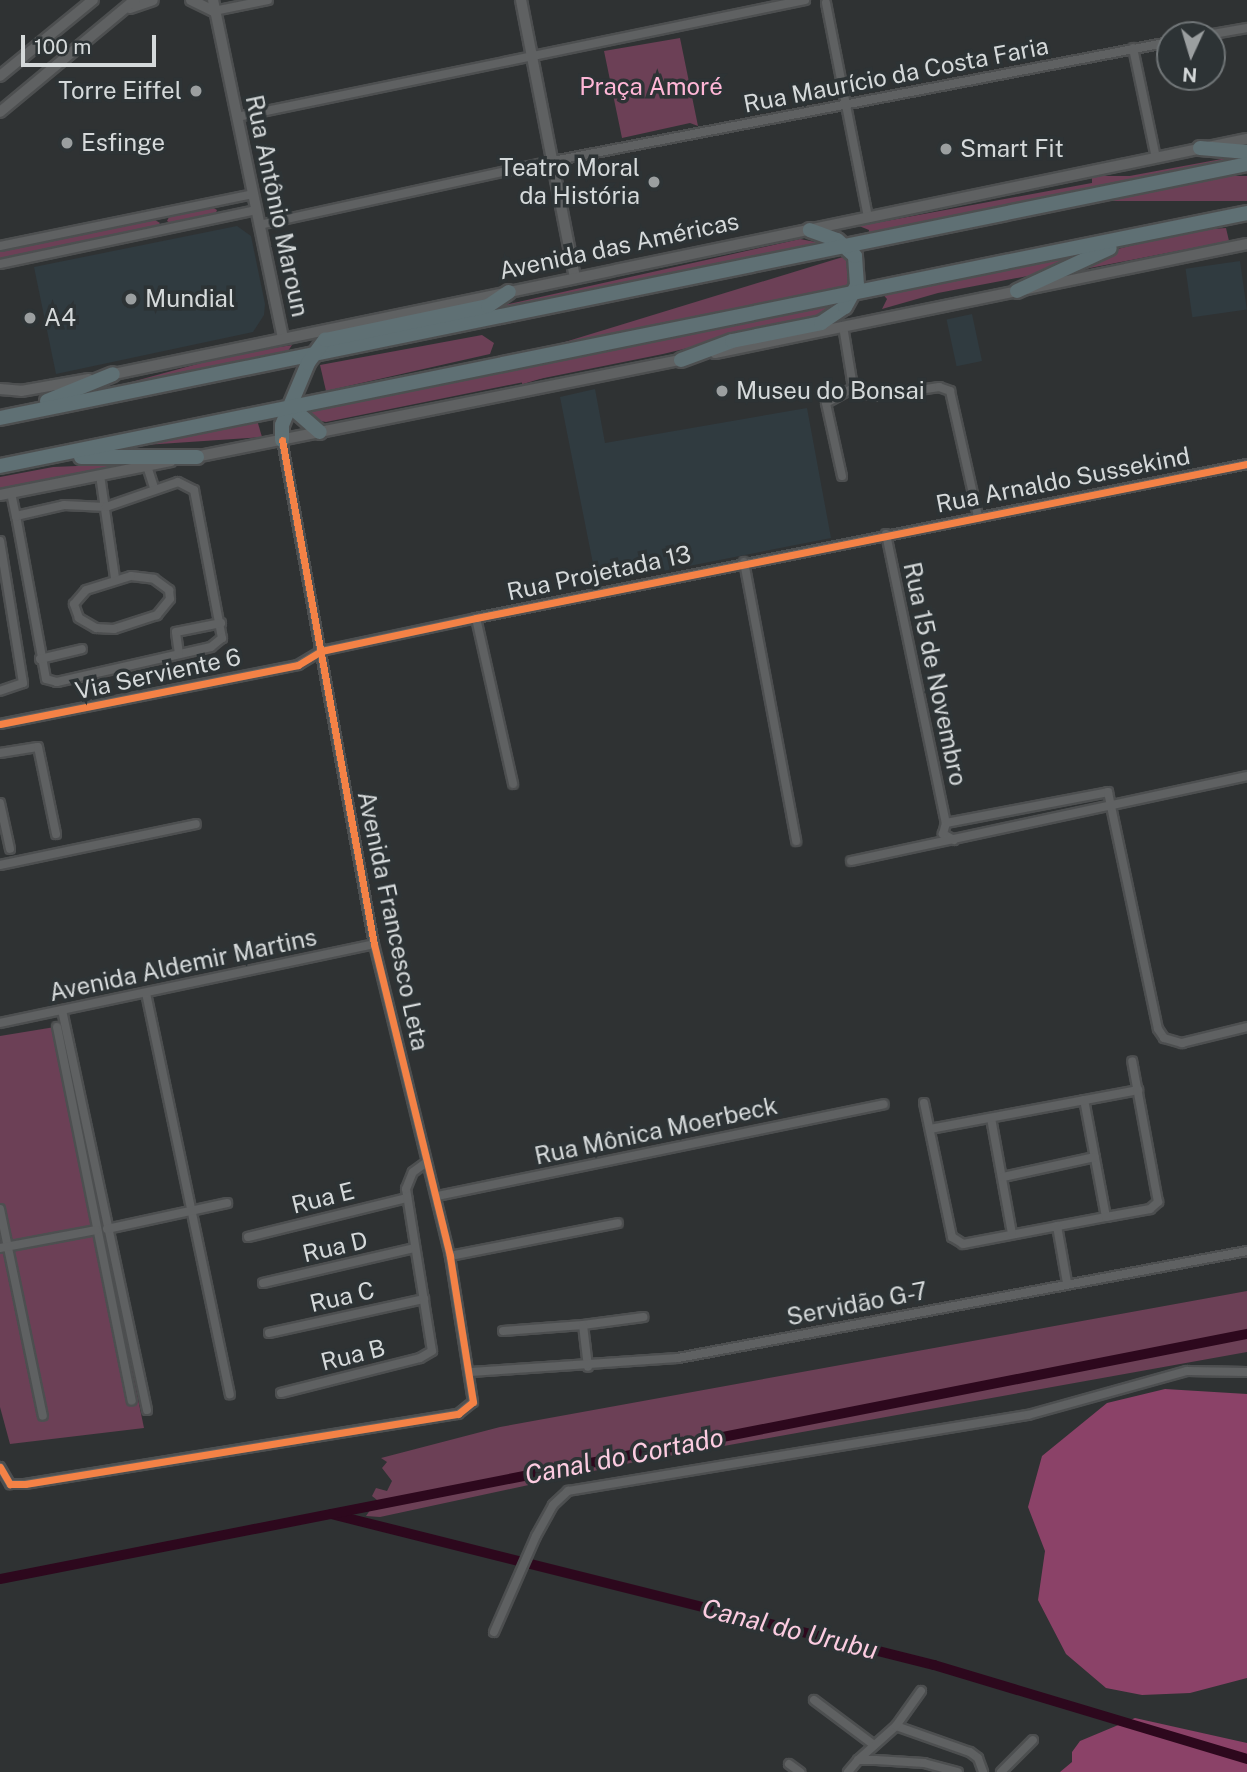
<!DOCTYPE html>
<html>
<head>
<meta charset="utf-8">
<style>
	body { margin:0 }
	#map { position:relative; width:1247px; height:1772px; overflow:hidden; background:#2f3233; font-family:"Public Sans",sans-serif }
	div>[style] { position:absolute }
	[style*='--x'] { left:calc(var(--x)*1px); top:calc(var(--y)*1px); width:calc(var(--w)*1px); rotate:calc(var(--a)*1deg) }
	.built>* { inset:0; background:#303b40; transform-origin:0 0 }
	.green>* { inset:0; background:#6c4056; transform-origin:0 0 }
	.forest>* { inset:0; background:#8b4268 }
	.canal>* { height:10px; margin:-5px; padding:0 5px; transform-origin:5px; border-radius:5px; background:#2d081d }
	.roads { filter:drop-shadow(2px 0 #4d4f50) drop-shadow(-2px 0 #4d4f50) drop-shadow(0 2px #4d4f50) drop-shadow(0 -2px #4d4f50) }
	.street>* { height:8px; margin:-4px; padding:0 4px; transform-origin:4px; border-radius:4px; background:#5f6162 }
	.secondary>* { height:10px; margin:-5px; padding:0 5px; transform-origin:5px; border-radius:5px; background:#5f6162 }
	.highway>* { height:14px; margin:-7px; padding:0 7px; transform-origin:7px; border-radius:7px; background:#5f7074 }
	.cycleway>* { height:7px; margin:-3.5px; padding:0 3.5px; transform-origin:3.5px; border-radius:3.5px; background:#f48246 }
	.dots>* { width:19px; height:19px; translate:-50% -50%; box-sizing:border-box; border:4px solid #2d3335; border-radius:50% }
	span { translate:-50% -50%; white-space:nowrap; text-align:center; line-height:1.15; -webkit-text-stroke:7px #2d3335; paint-order:stroke }
	.street-label { font-size:24px; color:#d5d9da }
	.park-label { font-size:24px; color:#ffb7d7 }
	.poi-label { font-size:24px; color:#d5d9da }
	.right { translate:-100% -50%; text-align:right }
	.left { translate:0 -50%; text-align:left }
	.water-label { font-size:26px; color:#fccce1; font-style:italic }
	.north { position:absolute; left:1156px; top:21px; width:70px; height:70px; box-sizing:border-box; background:#2d3335; border:2px solid #707577; border-radius:50%; rotate:184deg; font-size:19px; font-weight:700; line-height:28px; text-align:center; color:#d5d9da }
	.north::after { content:''; display:block; margin:auto; width:24px; height:32px; background:#9b9fa0; clip-path:polygon(50% 0,100% 100%,50% 72%,0 100%) }
	.scale { position:absolute; left:21px; top:35px; width:135px; height:32px; box-sizing:border-box; border:4px solid #d5d9da; border-top:0; padding-left:9px; font-size:21px; line-height:24px; white-space:nowrap; color:#d5d9da; -webkit-text-stroke:5px #2d3335; paint-order:stroke }
</style>
</head>
<body>
<div id="map">
	<div class="built">
		<i style="clip-path:polygon(237px 226px,251px 236px,265px 304px,264px 315px,253px 332px,56px 374px,34px 267px)"></i>
		<i style="left:1240px;top:261px;width:49px;height:55px;rotate:82deg"></i>
		<i style="left:972px;top:314px;width:48px;height:26px;rotate:78deg"></i>
		<i style="clip-path:polygon(595px 389px,605px 443px,807px 408px,831px 538px,597px 584px,560px 397px)"></i>
	</div>
	<div class="green">
		<i style="clip-path:polygon(680px 38px,698px 126px,690px 123px,622px 138px,604px 51px)"></i>
		<i style="clip-path:polygon(1243px 155px,1247px 160px,868px 237px,869px 230px,859px 226px)"></i>
		<i style="left:1247px;top:176px;width:25px;height:155px;rotate:90deg"></i>
		<i style="clip-path:polygon(212px 207px,217px 210px,215px 215px,172px 224px,167px 221px,169px 217px)"></i>
		<i style="clip-path:polygon(155px 220px,160px 223px,157px 227px,0 259px,0 252px)"></i>
		<i style="clip-path:polygon(1226px 228px,1229px 241px,1064px 273px,1114px 250px,1187px 231px)"></i>
		<i style="clip-path:polygon(800px 239px,831px 245px,345px 339px,478px 311px)"></i>
		<i style="clip-path:polygon(1092px 249px,1038px 274px,938px 293px,882px 309px,887px 299px,880px 291px)"></i>
		<i style="left:846px;top:256px;width:28px;height:347px;rotate:73deg"></i>
		<i style="clip-path:polygon(845px 299px,821px 316px,663px 354px,326px 422px,309px 419px,304px 410px)"></i>
		<i style="clip-path:polygon(482px 335px,494px 343px,490px 354px,326px 391px,320px 365px)"></i>
		<i style="clip-path:polygon(292px 345px,284px 357px,80px 396px,234px 354px)"></i>
		<i style="clip-path:polygon(257px 420px,262px 437px,115px 447px)"></i>
		<i style="clip-path:polygon(124px 464px,0 488px,0 477px,53px 467px)"></i>
		<i style="clip-path:polygon(61px 1026px,144px 1428px,10px 1444px,0 1407px,0 1036px)"></i>
		<i style="clip-path:polygon(1247px 1291px,1247px 1352px,635px 1462px,380px 1517px,366px 1516px,377px 1500px,372px 1496px,376px 1488px,387px 1491px,392px 1481px,382px 1468px,387px 1462px,381px 1458px,500px 1427px)"></i>
	</div>
	<div class="forest">
		<i style="clip-path:polygon(1165px 1389px,1247px 1394px,1247px 1678px,1190px 1693px,1142px 1695px,1106px 1688px,1066px 1654px,1038px 1600px,1045px 1551px,1028px 1507px,1042px 1456px,1107px 1403px)"></i>
		<i style="clip-path:polygon(1135px 1718px,1247px 1743px,1247px 1772px,1060px 1772px,1072px 1762px,1072px 1752px,1080px 1741px)"></i>
	</div>
	<div class="canal">
		<i style="--x:331;--y:1514;--w:622;--a:14.06"></i>
		<i style="--x:934;--y:1665;--w:327;--a:16.7"></i>
		<i style="--x:0;--y:1579;--w:1271;--a:-11.12"></i>
	</div>
	<div class="roads">
		<div class="street">
			<i style="--x:826;--y:3;--w:219;--a:78.9"></i>
			<i style="--x:214;--y:11;--w:55;--a:-11.5"></i>
			<i style="--x:1207;--y:35;--w:41;--a:-9.9"></i>
			<i style="--x:1133;--y:48;--w:112;--a:78.2"></i>
			<i style="--x:237;--y:117;--w:580;--a:-11.64"></i>
			<i style="--x:259;--y:225;--w:301;--a:-12.3"></i>
			<i style="--x:553;--y:161;--w:628;--a:-10.92"></i>
			<i style="--x:0;--y:246;--w:258;--a:-11.6"></i>
			<i style="--x:0;--y:264;--w:262;--a:-11.9"></i>
			<i style="--x:843;--y:326;--w:56;--a:80.7"></i>
			<i style="--x:852;--y:381;--w:15;--a:53"></i>
			<i style="--x:861;--y:393;--w:17;--a:10"></i>
			<i style="--x:878;--y:396;--w:62;--a:-8.4"></i>
			<i style="--x:939;--y:387;--w:12;--a:20"></i>
			<i style="--x:950;--y:391;--w:128;--a:77.4"></i>
			<i style="--x:147;--y:466;--w:22;--a:72"></i>
			<i style="--x:100;--y:475;--w:104;--a:81.7"></i>
			<i style="--x:842;--y:476;--w:75;--a:-102.4"></i>
			<i style="--x:826;--y:403;--w:33;--a:-29"></i>
			<i style="--x:178;--y:482;--w:18;--a:27"></i>
			<i style="--x:194;--y:490;--w:151;--a:79.3"></i>
			<i style="--x:222;--y:638;--w:14;--a:141"></i>
			<i style="--x:211;--y:647;--w:158;--a:167.2"></i>
			<i style="--x:57;--y:682;--w:11;--a:-165"></i>
			<i style="--x:46;--y:679;--w:166;--a:-100.4"></i>
			<i style="--x:16;--y:516;--w:49;--a:-12.9"></i>
			<i style="--x:64;--y:505;--w:42;--a:2.7"></i>
			<i style="--x:106;--y:507;--w:76;--a:-19.1"></i>
			<i style="--x:11;--y:493;--w:24;--a:78"></i>
			<i style="--x:886;--y:534;--w:295;--a:78.3"></i>
			<i style="--x:0;--y:541;--w:144;--a:80.8"></i>
			<i style="--x:23;--y:683;--w:24;--a:161"></i>
			<i style="--x:744;--y:562;--w:284;--a:79.4"></i>
			<i style="--x:131;--y:576;--w:23;--a:7"></i>
			<i style="--x:154;--y:579;--w:19;--a:36"></i>
			<i style="--x:169;--y:590;--w:9;--a:84"></i>
			<i style="--x:170;--y:599;--w:21;--a:129"></i>
			<i style="--x:157;--y:615;--w:45;--a:162"></i>
			<i style="--x:114;--y:629;--w:18;--a:-177"></i>
			<i style="--x:96;--y:628;--w:20;--a:-150"></i>
			<i style="--x:79;--y:618;--w:15;--a:-110"></i>
			<i style="--x:74;--y:604;--w:18;--a:-49"></i>
			<i style="--x:86;--y:590;--w:47;--a:-17.3"></i>
			<i style="--x:476;--y:618;--w:170;--a:77.4"></i>
			<i style="--x:179;--y:654;--w:22;--a:-98"></i>
			<i style="--x:176;--y:632;--w:46;--a:-11.3"></i>
			<i style="--x:40;--y:659;--w:43;--a:-13.4"></i>
			<i style="--x:0;--y:724;--w:304;--a:-11.2"></i>
			<i style="--x:298;--y:665;--w:27;--a:-31"></i>
			<i style="--x:321;--y:651;--w:158;--a:-12"></i>
			<i style="--x:476;--y:618;--w:786;--a:-11.3"></i>
			<i style="--x:0;--y:753;--w:38;--a:-9"></i>
			<i style="--x:38;--y:747;--w:89;--a:78.3"></i>
			<i style="--x:0;--y:803;--w:47;--a:77.7"></i>
			<i style="--x:954;--y:840;--w:13;--a:-151"></i>
			<i style="--x:943;--y:834;--w:11;--a:-75"></i>
			<i style="--x:946;--y:823;--w:165;--a:-10.8"></i>
			<i style="--x:1108;--y:792;--w:242;--a:78.1"></i>
			<i style="--x:1158;--y:1029;--w:11;--a:56"></i>
			<i style="--x:1164;--y:1038;--w:19;--a:16"></i>
			<i style="--x:1182;--y:1043;--w:67;--a:-13.8"></i>
			<i style="--x:851;--y:861;--w:405;--a:-12.1"></i>
			<i style="--x:0;--y:865;--w:200;--a:-11.8"></i>
			<i style="--x:146;--y:993;--w:410;--a:78.2"></i>
			<i style="--x:62;--y:1010;--w:409;--a:78"></i>
			<i style="--x:0;--y:1023;--w:382;--a:-11.9"></i>
			<i style="--x:57;--y:1027;--w:381;--a:78.7"></i>
			<i style="--x:924;--y:1103;--w:137;--a:78.2"></i>
			<i style="--x:952;--y:1237;--w:13;--a:32"></i>
			<i style="--x:963;--y:1244;--w:146;--a:-10.7"></i>
			<i style="--x:1106;--y:1217;--w:119;--a:-100.6"></i>
			<i style="--x:991;--y:1118;--w:117;--a:79.7"></i>
			<i style="--x:930;--y:1129;--w:212;--a:-10.6"></i>
			<i style="--x:1003;--y:1177;--w:94;--a:-12.3"></i>
			<i style="--x:437;--y:1196;--w:456;--a:-11.6"></i>
			<i style="--x:0;--y:1209;--w:211;--a:78.3"></i>
			<i style="--x:1106;--y:1217;--w:45;--a:-10.3"></i>
			<i style="--x:1150;--y:1209;--w:11;--a:-41"></i>
			<i style="--x:1158;--y:1202;--w:143;--a:-100.4"></i>
			<i style="--x:1057;--y:1226;--w:58;--a:80"></i>
			<i style="--x:107;--y:1229;--w:123;--a:-12.2"></i>
			<i style="--x:248;--y:1237;--w:164;--a:-13.8"></i>
			<i style="--x:0;--y:1248;--w:98;--a:-10.6"></i>
			<i style="--x:450;--y:1256;--w:171;--a:-11.1"></i>
			<i style="--x:263;--y:1283;--w:156;--a:-13"></i>
			<i style="--x:583;--y:1325;--w:61;--a:-7.6"></i>
			<i style="--x:503;--y:1331;--w:80;--a:-4.3"></i>
			<i style="--x:583;--y:1325;--w:42;--a:83.2"></i>
			<i style="--x:269;--y:1333;--w:159;--a:-12.4"></i>
			<i style="--x:471;--y:1372;--w:207;--a:-3.9"></i>
			<i style="--x:678;--y:1358;--w:579;--a:-10.65"></i>
			<i style="--x:281;--y:1393;--w:143;--a:-14.1"></i>
			<i style="--x:420;--y:1358;--w:14;--a:-30"></i>
			<i style="--x:432;--y:1351;--w:164;--a:-99.1"></i>
			<i style="--x:406;--y:1189;--w:18;--a:-68"></i>
			<i style="--x:413;--y:1172;--w:17;--a:-36"></i>
			<i style="--x:0;--y:1467;--w:20;--a:60"></i>
			<i style="--x:10;--y:1484;--w:15;--a:0"></i>
			<i style="--x:25;--y:1484;--w:439;--a:-9.2"></i>
			<i style="--x:458;--y:1414;--w:19;--a:-39"></i>
			<i style="--x:473;--y:1402;--w:148;--a:-99"></i>
			<i style="--x:450;--y:1256;--w:321;--a:-103.7"></i>
			<i style="--x:374;--y:944;--w:512;--a:-100.34"></i>
			<i style="--x:494;--y:1632;--w:105;--a:-66.4"></i>
			<i style="--x:536;--y:1536;--w:35;--a:-61"></i>
			<i style="--x:553;--y:1505;--w:21;--a:-43"></i>
			<i style="--x:568;--y:1491;--w:466;--a:-9.4"></i>
			<i style="--x:1028;--y:1415;--w:165;--a:-15.5"></i>
			<i style="--x:1187;--y:1371;--w:60;--a:1"></i>
			<i style="--x:814;--y:1700;--w:75;--a:36.9"></i>
			<i style="--x:896;--y:1726;--w:78;--a:19.4"></i>
			<i style="--x:970;--y:1752;--w:10;--a:37"></i>
			<i style="--x:978;--y:1758;--w:15;--a:70"></i>
			<i style="--x:858;--y:1760;--w:51;--a:-41.8"></i>
			<i style="--x:896;--y:1726;--w:43;--a:-54.5"></i>
			<i style="--x:789;--y:1764;--w:14;--a:36"></i>
			<i style="--x:848;--y:1772;--w:16;--a:-50"></i>
			<i style="--x:858;--y:1760;--w:18;--a:0"></i>
			<i style="--x:876;--y:1760;--w:48;--a:3.6"></i>
			<i style="--x:924;--y:1763;--w:35;--a:15"></i>
			<i style="--x:1001;--y:1772;--w:45;--a:-45"></i>
		</div>
		<div class="secondary">
			<i style="--x:191;--y:0;--w:25;--a:26"></i>
			<i style="--x:213;--y:0;--w:345;--a:78.3"></i>
			<i style="--x:521;--y:0;--w:282;--a:79"></i>
			<i style="--x:130;--y:8;--w:24;--a:-19"></i>
			<i style="--x:0;--y:76;--w:120;--a:-39.3"></i>
			<i style="--x:0;--y:112;--w:175;--a:-39.7"></i>
			<i style="--x:715;--y:353;--w:543;--a:-11.58"></i>
			<i style="--x:109;--y:375;--w:1162;--a:-11.72"></i>
			<i style="--x:0;--y:389;--w:21;--a:5"></i>
			<i style="--x:21;--y:391;--w:69;--a:-10"></i>
			<i style="--x:190;--y:458;--w:505;--a:-11.31"></i>
			<i style="--x:0;--y:495;--w:174;--a:-11.2"></i>
		</div>
		<div class="highway">
			<i style="--x:1200;--y:148;--w:47;--a:4.9"></i>
			<i style="--x:1017;--y:291;--w:102;--a:-24.8"></i>
			<i style="--x:681;--y:360;--w:54;--a:-20.4"></i>
			<i style="--x:732;--y:341;--w:91;--a:-11.4"></i>
			<i style="--x:821;--y:323;--w:29;--a:-34"></i>
			<i style="--x:845;--y:307;--w:25;--a:-61"></i>
			<i style="--x:857;--y:285;--w:29;--a:-94"></i>
			<i style="--x:855;--y:256;--w:24;--a:-138"></i>
			<i style="--x:837;--y:240;--w:29;--a:-160"></i>
			<i style="--x:47;--y:401;--w:71;--a:-22.2"></i>
			<i style="--x:291;--y:407;--w:38;--a:41"></i>
			<i style="--x:0;--y:418;--w:1273;--a:-11.51"></i>
			<i style="--x:282;--y:440;--w:15;--a:-90"></i>
			<i style="--x:282;--y:425;--w:67;--a:-67.2"></i>
			<i style="--x:308;--y:363;--w:29;--a:-54"></i>
			<i style="--x:325;--y:340;--w:167;--a:-11.8"></i>
			<i style="--x:488;--y:306;--w:25;--a:-34"></i>
			<i style="--x:81;--y:457;--w:116;--a:0"></i>
			<i style="--x:0;--y:466;--w:1272;--a:-11.47"></i>
		</div>
	</div>
	<div class="cycleway">
		<i style="--x:0;--y:724;--w:304;--a:-11.2"></i>
		<i style="--x:298;--y:665;--w:27;--a:-31"></i>
		<i style="--x:321;--y:651;--w:158;--a:-12"></i>
		<i style="--x:476;--y:618;--w:786;--a:-11.3"></i>
		<i style="--x:0;--y:1467;--w:20;--a:60"></i>
		<i style="--x:10;--y:1484;--w:15;--a:0"></i>
		<i style="--x:25;--y:1484;--w:439;--a:-9.2"></i>
		<i style="--x:458;--y:1414;--w:19;--a:-39"></i>
		<i style="--x:473;--y:1402;--w:148;--a:-99"></i>
		<i style="--x:450;--y:1256;--w:321;--a:-103.7"></i>
		<i style="--x:374;--y:944;--w:512;--a:-100.34"></i>
	</div>
	<div class="dots">
		<i style="left:196px;top:91px;background:#9b9fa0"></i>
		<i style="left:67px;top:143px;background:#9b9fa0"></i>
		<i style="left:946px;top:149px;background:#9b9fa0"></i>
		<i style="left:654px;top:182px;background:#9b9fa0"></i>
		<i style="left:131px;top:299px;background:#9b9fa0"></i>
		<i style="left:30px;top:318px;background:#9b9fa0"></i>
		<i style="left:722px;top:391px;background:#9b9fa0"></i>
	</div>
	<div class="street-label">
		<span style="left:896px;top:75px;rotate:-11deg">Rua Maurício da Costa Faria</span>
		<span style="left:277px;top:206px;rotate:78deg">Rua Antônio Maroun</span>
		<span style="left:619px;top:246px;rotate:-12deg">Avenida das Américas</span>
		<span style="left:1063px;top:480px;rotate:-11deg">Rua Arnaldo Sussekind</span>
		<span style="left:599px;top:573px;rotate:-12deg">Rua Projetada 13</span>
		<span style="left:158px;top:674px;rotate:-12deg">Via Serviente 6</span>
		<span style="left:935px;top:674px;rotate:78deg">Rua 15 de Novembro</span>
		<span style="left:393px;top:921px;rotate:78deg">Avenida Francesco Leta</span>
		<span style="left:183px;top:965px;rotate:-12deg">Avenida Aldemir Martins</span>
		<span style="left:656px;top:1131px;rotate:-12deg">Rua Mônica Moerbeck</span>
		<span style="left:323px;top:1198px;rotate:-14deg">Rua E</span>
		<span style="left:335px;top:1247px;rotate:-13deg">Rua D</span>
		<span style="left:342px;top:1297px;rotate:-13deg">Rua C</span>
		<span style="left:857px;top:1304px;rotate:-11deg">Servidão G-7</span>
		<span style="left:353px;top:1355px;rotate:-14deg">Rua B</span>
	</div>
	<div class="park-label">
		<span style="left:651px;top:87px">Praça Amoré</span>
	</div>
	<div class="poi-label">
		<span class="right" style="left:182px;top:91px">Torre Eiffel</span>
		<span class="left" style="left:81px;top:143px">Esfinge</span>
		<span class="left" style="left:960px;top:149px">Smart Fit</span>
		<span class="right" style="left:640px;top:182px">Teatro Moral<br>da História</span>
		<span class="left" style="left:145px;top:299px">Mundial</span>
		<span class="left" style="left:44px;top:318px">A4</span>
		<span class="left" style="left:736px;top:391px">Museu do Bonsai</span>
	</div>
	<div class="water-label">
		<span style="left:624px;top:1456px;rotate:-11deg">Canal do Cortado</span>
		<span style="left:790px;top:1629px;rotate:14deg">Canal do Urubu</span>
	</div>
	<div class="north">N</div>
	<div class="scale">100 m</div>
</div>
</body>
</html>
